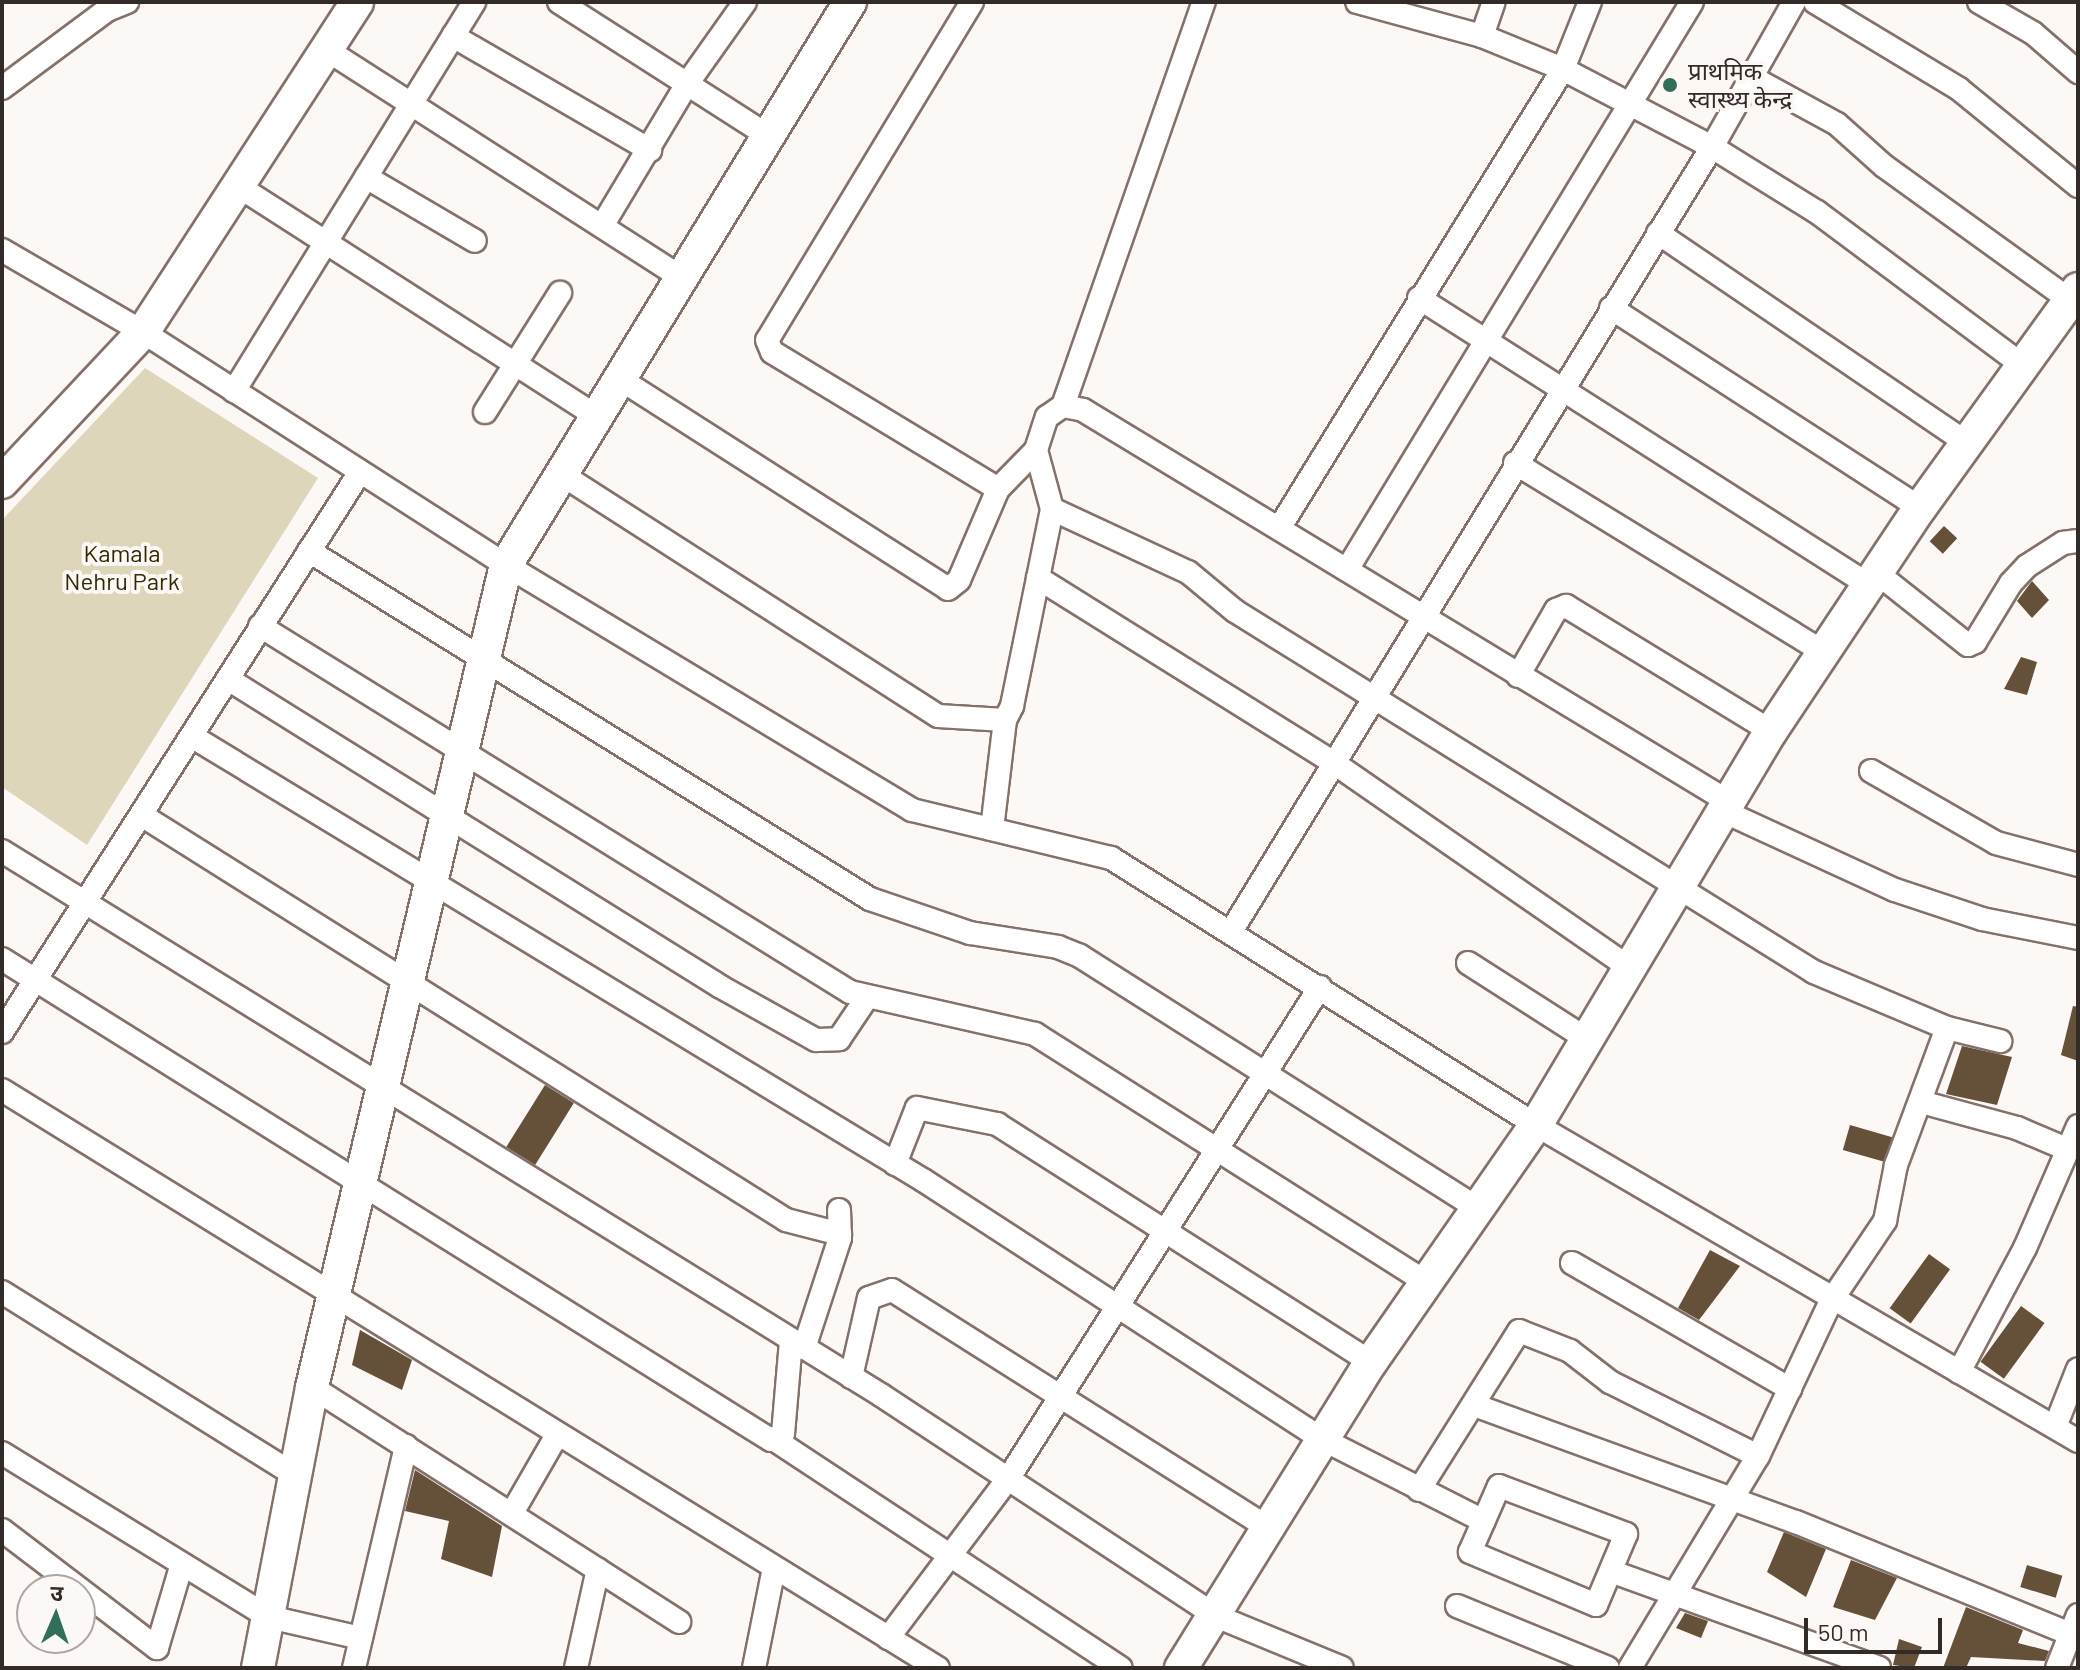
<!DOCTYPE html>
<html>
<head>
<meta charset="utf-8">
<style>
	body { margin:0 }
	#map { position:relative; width:2080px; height:1670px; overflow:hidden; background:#fcf8f6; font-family:Barlow,"Noto Sans Devanagari",sans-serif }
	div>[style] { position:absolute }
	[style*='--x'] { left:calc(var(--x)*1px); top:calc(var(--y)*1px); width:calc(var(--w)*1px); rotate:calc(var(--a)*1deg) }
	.green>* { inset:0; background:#ded6bb }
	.building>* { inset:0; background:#655039; transform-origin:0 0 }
	.roads { filter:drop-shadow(2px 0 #84716a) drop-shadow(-2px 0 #84716a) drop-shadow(0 2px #84716a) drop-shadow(0 -2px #84716a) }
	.street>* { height:22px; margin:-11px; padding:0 11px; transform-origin:11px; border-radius:11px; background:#fff }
	.secondary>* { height:32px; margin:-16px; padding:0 16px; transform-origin:16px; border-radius:16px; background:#fff }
	.dots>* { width:22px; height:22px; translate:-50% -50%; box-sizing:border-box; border:4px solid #fcf8f6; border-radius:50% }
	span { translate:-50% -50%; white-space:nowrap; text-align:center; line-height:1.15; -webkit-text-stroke:8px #fcf8f6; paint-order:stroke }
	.poi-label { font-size:24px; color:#332b28 }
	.left { translate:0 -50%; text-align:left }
	.park-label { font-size:24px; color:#332800 }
	.frame { position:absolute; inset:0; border:4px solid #332b28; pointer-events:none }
	.north { position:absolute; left:16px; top:1574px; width:80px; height:80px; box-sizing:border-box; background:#fcf8f6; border:2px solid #aca6a4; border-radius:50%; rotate:2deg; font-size:22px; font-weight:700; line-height:32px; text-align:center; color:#332b28 }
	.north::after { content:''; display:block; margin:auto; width:28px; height:36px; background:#326f5b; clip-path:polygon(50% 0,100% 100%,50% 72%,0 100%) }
	.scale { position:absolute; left:1804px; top:1618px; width:138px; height:36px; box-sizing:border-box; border:4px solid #332b28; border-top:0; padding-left:10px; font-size:24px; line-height:28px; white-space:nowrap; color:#332b28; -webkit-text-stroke:6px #fcf8f6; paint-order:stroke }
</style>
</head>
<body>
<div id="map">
	<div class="green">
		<i style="clip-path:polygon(145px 368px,318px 478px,87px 845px,2px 787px,2px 520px)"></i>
	</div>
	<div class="building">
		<i style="left:1944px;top:526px;width:18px;height:21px;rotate:43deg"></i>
		<i style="clip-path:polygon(2032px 581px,2049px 600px,2032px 618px,2017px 601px)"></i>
		<i style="clip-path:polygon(2021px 657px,2037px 662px,2027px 695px,2004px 689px)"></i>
		<i style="clip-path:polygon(2073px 1006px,2078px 1007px,2078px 1061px,2061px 1055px)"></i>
		<i style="clip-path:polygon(1962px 1046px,2012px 1057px,1997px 1105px,1946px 1094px)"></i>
		<i style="left:545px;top:1085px;width:34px;height:73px;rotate:32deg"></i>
		<i style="left:1850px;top:1125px;width:44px;height:26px;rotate:16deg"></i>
		<i style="clip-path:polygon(1710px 1250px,1740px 1266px,1699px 1320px,1678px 1308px)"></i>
		<i style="left:1929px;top:1254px;width:26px;height:67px;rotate:36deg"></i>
		<i style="left:2021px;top:1306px;width:29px;height:69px;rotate:36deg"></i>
		<i style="clip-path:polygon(360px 1330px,412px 1360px,402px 1390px,352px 1365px)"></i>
		<i style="clip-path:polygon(415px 1470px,502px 1526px,492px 1577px,441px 1559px,449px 1521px,405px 1511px)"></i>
		<i style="clip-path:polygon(1784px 1532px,1826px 1549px,1806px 1597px,1767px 1572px)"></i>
		<i style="clip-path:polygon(1851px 1560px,1897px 1578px,1875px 1620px,1833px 1607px)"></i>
		<i style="left:2027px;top:1565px;width:37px;height:23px;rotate:17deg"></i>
		<i style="clip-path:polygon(1966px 1607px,2023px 1630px,2018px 1643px,2049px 1651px,2045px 1661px,1971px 1657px,1966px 1668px,1943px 1668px)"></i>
		<i style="clip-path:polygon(1685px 1613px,1708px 1621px,1701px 1638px,1676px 1628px)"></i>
		<i style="clip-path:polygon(1899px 1639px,1922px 1647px,1914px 1668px,1893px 1665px)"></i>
	</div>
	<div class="roads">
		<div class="street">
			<i style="--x:559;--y:2;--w:250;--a:32.6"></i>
			<i style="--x:972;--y:2;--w:395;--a:121.2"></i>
			<i style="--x:767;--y:340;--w:13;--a:67"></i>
			<i style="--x:772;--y:352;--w:264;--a:31.2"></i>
			<i style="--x:1357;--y:2;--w:130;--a:15.2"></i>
			<i style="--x:1482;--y:36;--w:87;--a:22.2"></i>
			<i style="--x:1563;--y:69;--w:168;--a:27.6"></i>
			<i style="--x:1712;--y:147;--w:123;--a:31.8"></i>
			<i style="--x:1817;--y:212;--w:254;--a:36.7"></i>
			<i style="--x:1815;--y:2;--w:168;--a:31.1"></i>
			<i style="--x:1959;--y:89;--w:154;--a:39.2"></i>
			<i style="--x:1979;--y:2;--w:62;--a:29.9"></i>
			<i style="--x:2033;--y:33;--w:60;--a:40.9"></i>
			<i style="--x:453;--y:36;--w:228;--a:30.1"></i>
			<i style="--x:1482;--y:36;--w:36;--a:-71"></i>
			<i style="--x:327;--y:50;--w:422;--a:32.7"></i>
			<i style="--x:1749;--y:76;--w:100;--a:28.6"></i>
			<i style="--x:1837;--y:124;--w:63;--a:41.8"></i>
			<i style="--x:1884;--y:166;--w:229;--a:35.8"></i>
			<i style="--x:2;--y:88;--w:131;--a:-36.6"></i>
			<i style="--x:107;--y:10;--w:22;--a:-22"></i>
			<i style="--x:366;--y:177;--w:126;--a:30.4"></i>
			<i style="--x:238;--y:186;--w:428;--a:32.7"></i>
			<i style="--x:602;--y:226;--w:165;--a:-59.1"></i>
			<i style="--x:687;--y:84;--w:100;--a:-54.7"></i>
			<i style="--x:1658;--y:233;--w:372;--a:34.2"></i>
			<i style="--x:2;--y:250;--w:163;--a:30.2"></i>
			<i style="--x:143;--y:332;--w:431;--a:32.7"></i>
			<i style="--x:506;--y:565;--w:474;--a:31.1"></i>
			<i style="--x:912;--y:810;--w:205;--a:13.6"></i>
			<i style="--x:1111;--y:858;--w:502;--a:32.14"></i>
			<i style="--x:1536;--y:1125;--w:627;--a:30.24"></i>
			<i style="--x:1419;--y:298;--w:534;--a:32.53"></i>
			<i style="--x:1611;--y:308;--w:368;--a:32.9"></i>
			<i style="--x:620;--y:379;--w:389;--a:32.6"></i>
			<i style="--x:948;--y:589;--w:14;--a:-39"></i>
			<i style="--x:959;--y:580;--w:99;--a:-66.8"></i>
			<i style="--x:998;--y:489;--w:54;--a:-45.7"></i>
			<i style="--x:1036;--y:450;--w:35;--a:-72"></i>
			<i style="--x:1047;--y:417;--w:19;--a:-35"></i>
			<i style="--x:1063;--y:406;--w:20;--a:11"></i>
			<i style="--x:1083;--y:410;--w:756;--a:31.25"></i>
			<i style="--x:234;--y:391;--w:457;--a:-58.3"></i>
			<i style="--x:1063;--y:406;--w:428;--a:-70.8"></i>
			<i style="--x:485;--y:412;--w:141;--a:-57.8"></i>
			<i style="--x:1515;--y:463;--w:362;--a:31.5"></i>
			<i style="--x:561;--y:474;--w:448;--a:32.7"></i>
			<i style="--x:938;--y:716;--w:67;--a:3.4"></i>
			<i style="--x:1005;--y:720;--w:16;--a:-63"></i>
			<i style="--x:1012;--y:706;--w:201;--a:-78.5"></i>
			<i style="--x:1052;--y:509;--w:61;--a:-105.2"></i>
			<i style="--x:1052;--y:509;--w:150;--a:24.9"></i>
			<i style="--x:1188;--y:572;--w:61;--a:39.7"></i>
			<i style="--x:1235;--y:611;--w:682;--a:31.94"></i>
			<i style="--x:1814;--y:972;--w:144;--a:22.8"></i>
			<i style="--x:1947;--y:1028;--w:55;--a:13.8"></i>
			<i style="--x:1280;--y:527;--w:538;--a:-58.29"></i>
			<i style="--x:1563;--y:69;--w:72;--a:-68.1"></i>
			<i style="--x:309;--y:551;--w:660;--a:31.81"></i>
			<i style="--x:870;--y:899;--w:106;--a:18.8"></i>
			<i style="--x:970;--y:933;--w:89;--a:9"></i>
			<i style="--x:1058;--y:947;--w:24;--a:22"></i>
			<i style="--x:1080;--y:956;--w:468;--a:32.4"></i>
			<i style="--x:1348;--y:568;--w:662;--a:-58.71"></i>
			<i style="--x:1877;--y:573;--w:116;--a:38.4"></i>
			<i style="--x:1968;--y:645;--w:8;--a:-23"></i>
			<i style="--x:1975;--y:642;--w:69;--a:-58.6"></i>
			<i style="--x:2011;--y:583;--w:23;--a:-47"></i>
			<i style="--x:2027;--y:566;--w:43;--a:-32.6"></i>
			<i style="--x:2063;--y:543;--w:15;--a:-8"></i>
			<i style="--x:1038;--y:578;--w:349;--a:32"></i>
			<i style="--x:1334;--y:763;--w:360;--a:34.7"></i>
			<i style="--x:260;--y:626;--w:694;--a:31.81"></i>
			<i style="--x:850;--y:992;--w:190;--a:12.8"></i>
			<i style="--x:1035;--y:1034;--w:463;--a:32.4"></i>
			<i style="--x:1518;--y:676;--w:76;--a:-60.1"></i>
			<i style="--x:1556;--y:610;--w:11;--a:-22"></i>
			<i style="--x:1566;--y:606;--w:240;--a:31.4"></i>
			<i style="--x:228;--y:679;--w:581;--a:31.99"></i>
			<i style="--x:721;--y:987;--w:109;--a:29.2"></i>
			<i style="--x:816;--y:1040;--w:23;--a:-2"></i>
			<i style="--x:839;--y:1039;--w:48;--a:-56"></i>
			<i style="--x:193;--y:737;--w:854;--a:31.25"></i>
			<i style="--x:923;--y:1180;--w:478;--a:33"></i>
			<i style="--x:1324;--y:1440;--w:179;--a:26.9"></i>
			<i style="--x:1871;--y:771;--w:144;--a:29.9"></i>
			<i style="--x:1996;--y:843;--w:85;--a:15"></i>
			<i style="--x:1723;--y:811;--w:189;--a:24.7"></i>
			<i style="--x:1895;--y:890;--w:92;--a:18.4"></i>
			<i style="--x:1982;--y:919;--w:98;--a:11.2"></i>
			<i style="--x:143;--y:816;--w:759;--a:32.14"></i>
			<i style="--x:786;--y:1220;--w:56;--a:14.5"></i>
			<i style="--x:992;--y:829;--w:110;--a:-83.2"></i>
			<i style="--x:2;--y:851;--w:1034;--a:31.75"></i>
			<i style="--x:881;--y:1395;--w:401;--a:33.4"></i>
			<i style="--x:1216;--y:1616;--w:136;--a:22.4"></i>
			<i style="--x:1232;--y:930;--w:918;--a:-58.49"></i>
			<i style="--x:1712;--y:147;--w:167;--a:-60.5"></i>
			<i style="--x:2;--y:959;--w:907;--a:32.03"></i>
			<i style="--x:771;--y:1440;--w:13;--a:-27"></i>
			<i style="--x:783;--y:1434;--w:94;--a:-85.1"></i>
			<i style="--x:1468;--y:963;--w:141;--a:32.6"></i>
			<i style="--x:2;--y:1032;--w:665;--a:-57.41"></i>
			<i style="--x:2;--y:1090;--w:1100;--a:31.7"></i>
			<i style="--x:1921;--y:1102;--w:99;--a:15.2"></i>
			<i style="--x:2017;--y:1128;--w:56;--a:22.9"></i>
			<i style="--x:895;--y:1164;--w:60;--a:-68.6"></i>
			<i style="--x:917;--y:1108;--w:82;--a:11.3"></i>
			<i style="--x:997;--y:1124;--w:443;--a:32.5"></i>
			<i style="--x:1572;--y:1263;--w:252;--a:30"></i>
			<i style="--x:2;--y:1292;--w:349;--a:32"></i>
			<i style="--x:804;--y:1348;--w:116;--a:-71.9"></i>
			<i style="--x:840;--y:1238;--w:28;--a:-92"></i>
			<i style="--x:1959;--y:1372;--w:140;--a:-62"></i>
			<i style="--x:2025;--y:1248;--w:133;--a:-66.5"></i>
			<i style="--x:851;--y:1377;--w:81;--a:-77.2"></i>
			<i style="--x:869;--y:1298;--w:24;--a:-19"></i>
			<i style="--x:892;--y:1290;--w:447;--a:32.3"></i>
			<i style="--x:312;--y:1387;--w:436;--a:32.6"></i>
			<i style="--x:1474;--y:1405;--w:343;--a:20"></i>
			<i style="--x:1796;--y:1522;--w:296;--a:22.2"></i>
			<i style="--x:2055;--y:1427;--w:62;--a:-68.4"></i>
			<i style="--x:775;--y:1440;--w:414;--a:33.4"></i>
			<i style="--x:2;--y:1453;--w:313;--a:31.6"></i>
			<i style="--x:269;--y:1617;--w:94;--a:12.9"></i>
			<i style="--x:1499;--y:1486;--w:136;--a:20.7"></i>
			<i style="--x:1626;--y:1534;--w:77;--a:112.9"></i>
			<i style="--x:1596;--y:1605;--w:137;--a:-157.2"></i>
			<i style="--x:1470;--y:1552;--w:72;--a:-66.3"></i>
			<i style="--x:1419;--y:1490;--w:188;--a:-57.8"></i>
			<i style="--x:1519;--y:1331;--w:55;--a:21.4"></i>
			<i style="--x:1570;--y:1351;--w:51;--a:37.8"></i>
			<i style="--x:1610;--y:1382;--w:165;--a:26.6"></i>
			<i style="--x:512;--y:1513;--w:90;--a:-60"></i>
			<i style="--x:2;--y:1530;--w:195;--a:37.3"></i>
			<i style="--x:157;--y:1648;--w:84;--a:-73.5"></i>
			<i style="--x:1613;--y:1572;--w:283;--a:19.8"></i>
			<i style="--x:1457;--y:1606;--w:163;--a:22.3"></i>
			<i style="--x:888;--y:1638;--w:203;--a:-53"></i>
			<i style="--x:1010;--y:1476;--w:579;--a:-57.63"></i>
			<i style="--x:354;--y:1668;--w:228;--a:-76.8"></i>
			<i style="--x:576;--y:1668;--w:101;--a:-77.5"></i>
			<i style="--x:754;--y:1668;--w:102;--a:-78.7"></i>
			<i style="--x:1630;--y:1668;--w:248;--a:-58.9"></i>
			<i style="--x:1758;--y:1456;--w:171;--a:-64.8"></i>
			<i style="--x:1831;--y:1301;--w:97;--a:-56"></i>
			<i style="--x:1885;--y:1221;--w:57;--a:-78.9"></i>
			<i style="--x:1896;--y:1165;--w:146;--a:-69.6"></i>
			<i style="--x:2057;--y:1668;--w:57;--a:-68.4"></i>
		</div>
		<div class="secondary">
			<i style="--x:2;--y:482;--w:206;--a:-46.8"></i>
			<i style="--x:143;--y:332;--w:393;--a:-57"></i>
			<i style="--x:258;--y:1668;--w:286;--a:-79.1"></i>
			<i style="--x:312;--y:1387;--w:845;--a:-76.72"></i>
			<i style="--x:506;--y:565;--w:660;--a:-58.57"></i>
			<i style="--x:1181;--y:1668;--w:360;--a:-58.2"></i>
			<i style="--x:1371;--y:1362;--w:289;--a:-55.2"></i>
			<i style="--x:1536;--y:1125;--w:459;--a:-59.2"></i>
			<i style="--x:1771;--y:731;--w:268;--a:-56.3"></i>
			<i style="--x:1920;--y:508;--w:270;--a:-54.2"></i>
		</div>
	</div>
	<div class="dots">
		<i style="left:1670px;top:85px;background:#326f5b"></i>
	</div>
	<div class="poi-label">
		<span class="left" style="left:1688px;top:85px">प्राथमिक<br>स्वास्थ्य केन्द्र</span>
	</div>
	<div class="park-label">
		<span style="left:122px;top:567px">Kamala<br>Nehru Park</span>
	</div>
	<div class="frame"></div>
	<div class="north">उ</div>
	<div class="scale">50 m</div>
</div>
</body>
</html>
